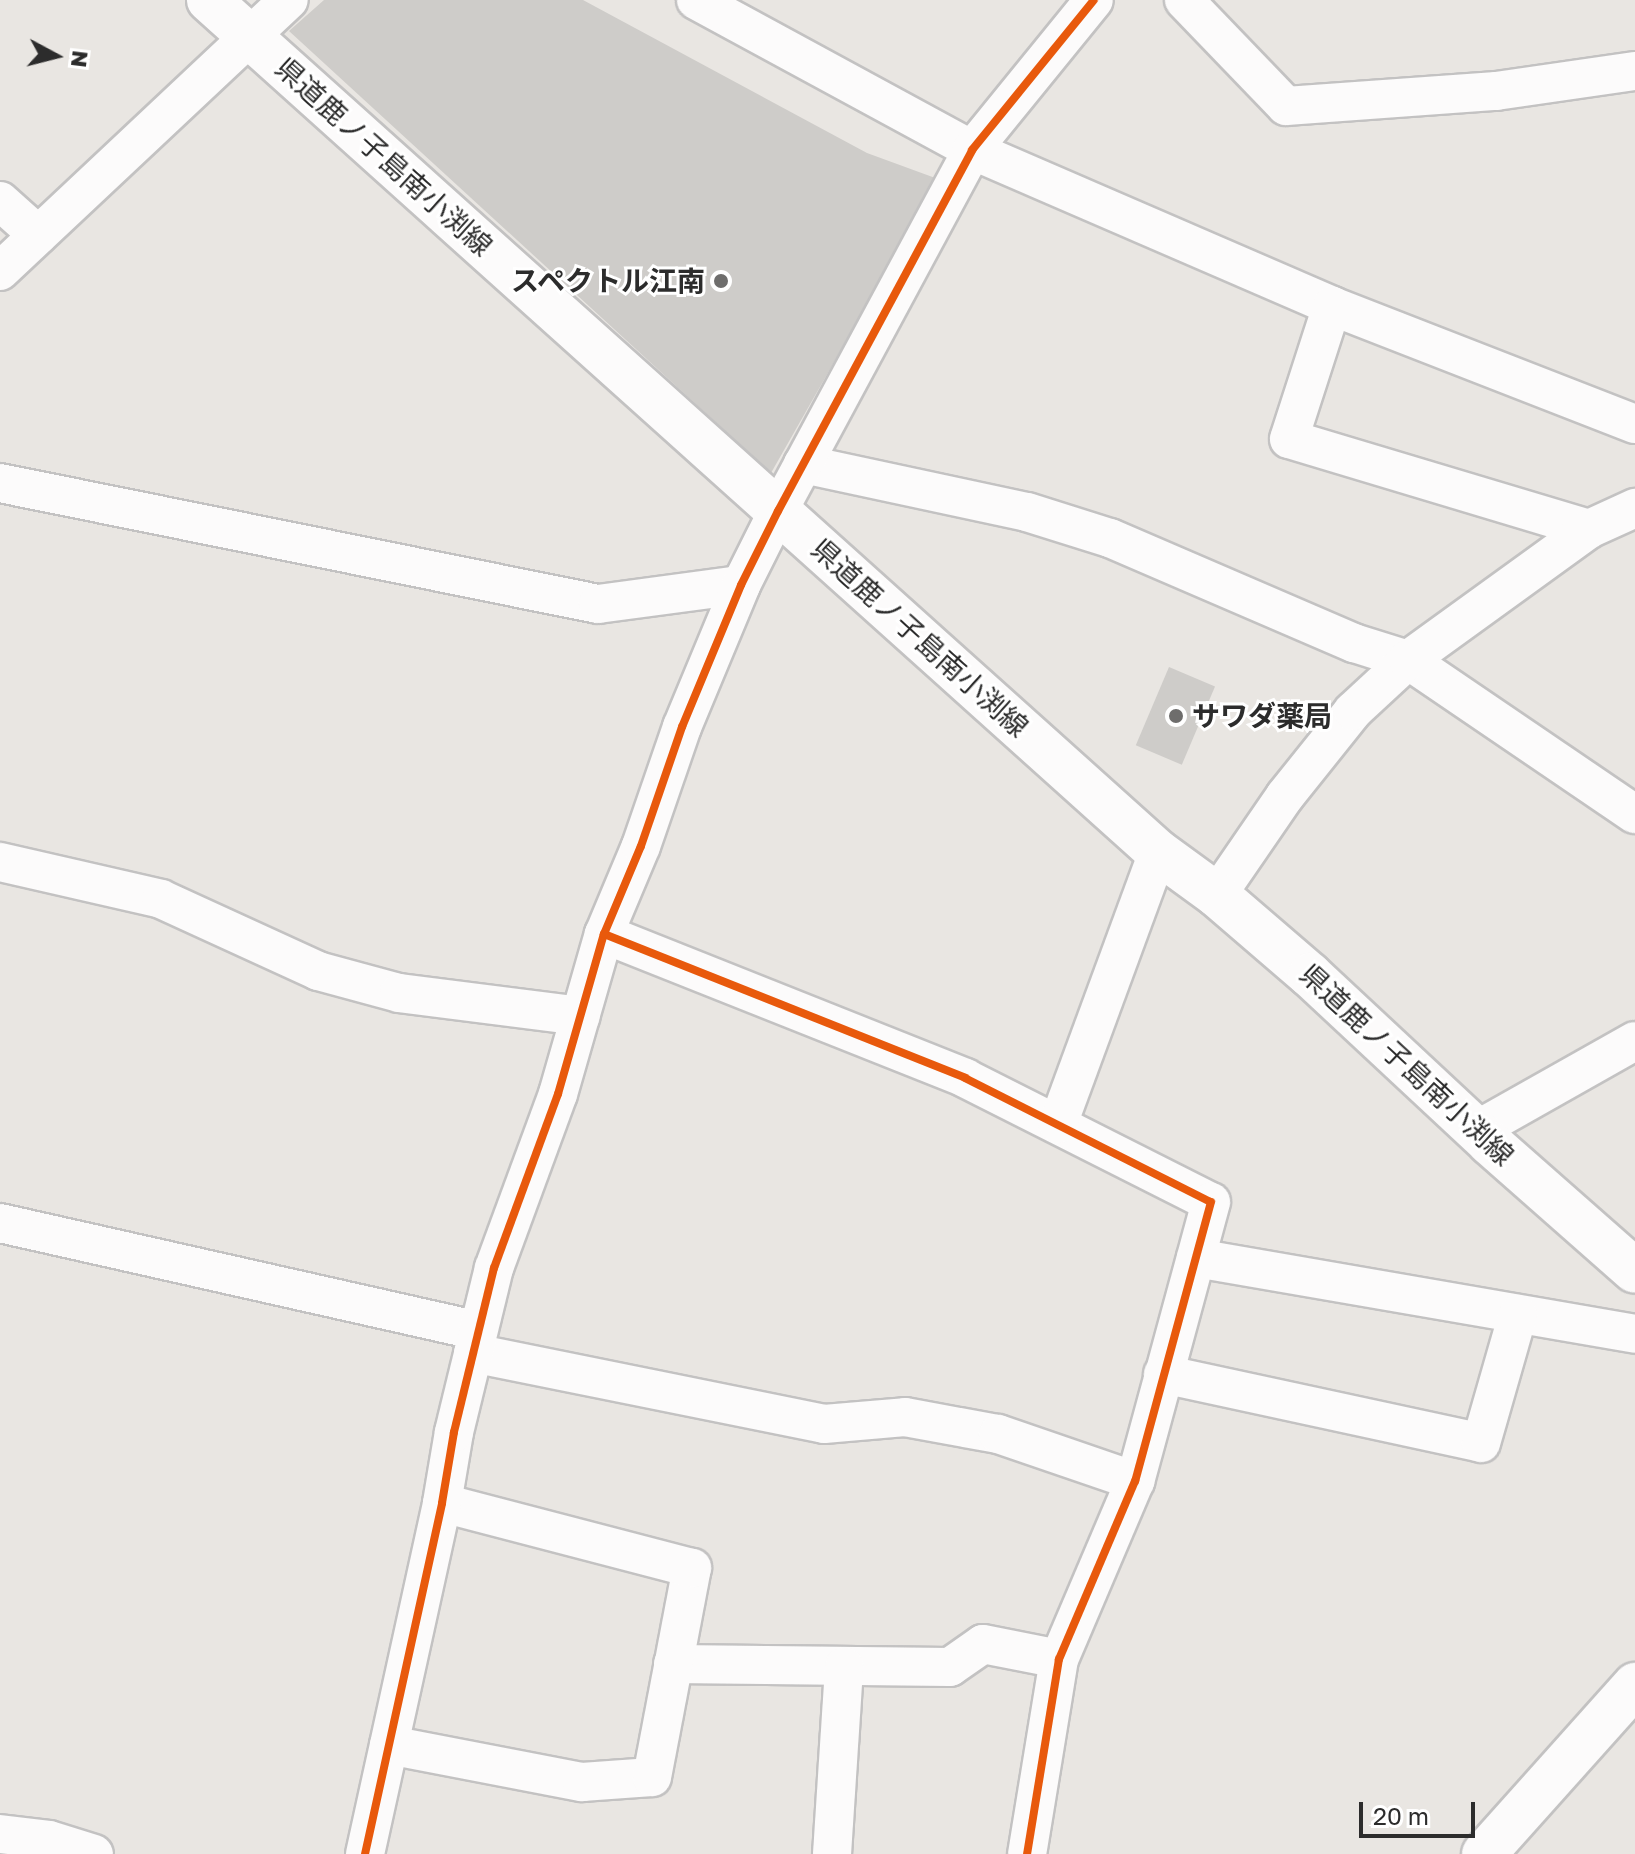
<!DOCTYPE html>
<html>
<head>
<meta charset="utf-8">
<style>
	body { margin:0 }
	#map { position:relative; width:1635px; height:1854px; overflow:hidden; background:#e9e6e2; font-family:"Golos Text","Noto Sans JP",sans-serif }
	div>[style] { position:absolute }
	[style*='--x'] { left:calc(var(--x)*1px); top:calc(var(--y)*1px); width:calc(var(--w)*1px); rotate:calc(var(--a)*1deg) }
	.building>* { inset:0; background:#ceccc9; transform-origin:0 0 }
	.roads { filter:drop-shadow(2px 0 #c3c2c2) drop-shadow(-2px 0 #c3c2c2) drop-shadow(0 2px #c3c2c2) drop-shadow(0 -2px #c3c2c2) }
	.minor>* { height:38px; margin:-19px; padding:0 19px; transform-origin:19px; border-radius:19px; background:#fcfbfb }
	.secondary>* { height:44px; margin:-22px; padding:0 22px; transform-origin:22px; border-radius:22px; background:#fcfbfb }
	.cycleway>* { height:8px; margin:-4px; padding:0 4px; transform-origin:4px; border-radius:4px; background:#e8590c }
	.dots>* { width:22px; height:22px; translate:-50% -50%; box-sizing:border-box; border:4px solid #fff; border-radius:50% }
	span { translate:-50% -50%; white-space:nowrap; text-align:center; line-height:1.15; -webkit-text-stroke:6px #fff; paint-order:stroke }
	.street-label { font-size:28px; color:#2c2c2c }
	.poi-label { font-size:28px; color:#2c2c2c; font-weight:700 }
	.right { translate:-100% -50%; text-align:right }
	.left { translate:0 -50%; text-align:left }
	.north { position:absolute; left:16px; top:16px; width:80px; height:80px; -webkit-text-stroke:6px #fff; paint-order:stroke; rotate:97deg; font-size:22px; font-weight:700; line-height:32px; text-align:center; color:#2c2c2c }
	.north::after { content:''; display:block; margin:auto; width:28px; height:36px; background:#2c2c2c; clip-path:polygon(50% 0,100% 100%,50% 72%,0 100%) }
	.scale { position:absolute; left:1359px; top:1802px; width:116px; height:36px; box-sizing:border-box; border:4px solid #2c2c2c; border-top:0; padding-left:10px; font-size:24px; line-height:28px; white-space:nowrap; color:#2c2c2c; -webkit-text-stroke:6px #fff; paint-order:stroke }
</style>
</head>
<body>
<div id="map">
	<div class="building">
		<i style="clip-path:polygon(324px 0,583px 0,867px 153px,938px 179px,771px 473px,289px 31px)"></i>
		<i style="left:1169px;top:667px;width:50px;height:85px;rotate:23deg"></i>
	</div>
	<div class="roads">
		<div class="minor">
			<i style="--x:696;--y:0;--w:314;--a:28.5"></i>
			<i style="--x:972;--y:150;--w:392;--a:23.4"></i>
			<i style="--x:1184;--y:0;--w:147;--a:46.1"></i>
			<i style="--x:1286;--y:106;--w:211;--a:-4.1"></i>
			<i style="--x:1496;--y:91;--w:140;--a:-8.2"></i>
			<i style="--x:0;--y:201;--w:51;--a:41.8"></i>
			<i style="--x:0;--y:271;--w:396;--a:-43.2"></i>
			<i style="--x:803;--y:464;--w:229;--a:12.1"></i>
			<i style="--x:1027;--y:512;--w:87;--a:17.4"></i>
			<i style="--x:1110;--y:538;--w:266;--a:23.3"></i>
			<i style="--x:1354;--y:643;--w:57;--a:17.5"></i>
			<i style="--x:1408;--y:660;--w:274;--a:34.2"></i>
			<i style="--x:0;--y:483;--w:610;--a:11.44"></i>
			<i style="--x:598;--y:604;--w:144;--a:-7.6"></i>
			<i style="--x:1589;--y:529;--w:313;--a:-163.3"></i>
			<i style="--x:1289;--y:439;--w:140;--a:-72.1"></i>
			<i style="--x:1332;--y:306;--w:325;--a:21.3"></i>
			<i style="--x:0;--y:862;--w:165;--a:12.9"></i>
			<i style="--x:161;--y:899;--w:173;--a:24.6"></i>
			<i style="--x:318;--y:971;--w:84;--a:15.2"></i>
			<i style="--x:399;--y:993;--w:183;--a:7.2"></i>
			<i style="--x:1217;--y:895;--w:120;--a:-55.5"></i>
			<i style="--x:1285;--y:796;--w:109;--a:-51.3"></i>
			<i style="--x:1353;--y:711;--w:75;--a:-42.8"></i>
			<i style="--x:1408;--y:660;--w:223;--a:-35.9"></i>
			<i style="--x:1589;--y:529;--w:51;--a:-24.5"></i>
			<i style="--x:604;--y:934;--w:389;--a:21.7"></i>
			<i style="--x:965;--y:1078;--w:275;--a:26.8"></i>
			<i style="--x:1211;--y:1202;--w:289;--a:105.2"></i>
			<i style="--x:1135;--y:1481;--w:194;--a:113.1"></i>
			<i style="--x:1059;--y:1659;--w:198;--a:99.3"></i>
			<i style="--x:1058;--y:1124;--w:290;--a:-69.8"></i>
			<i style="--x:1477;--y:1130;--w:181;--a:-29.4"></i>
			<i style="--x:0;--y:1223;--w:490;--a:12.7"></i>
			<i style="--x:1196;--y:1258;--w:446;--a:9.8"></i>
			<i style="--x:473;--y:1353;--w:358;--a:11.4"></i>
			<i style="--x:824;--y:1424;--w:81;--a:-4.9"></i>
			<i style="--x:905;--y:1417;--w:95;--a:10.4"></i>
			<i style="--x:998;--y:1434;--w:145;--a:18.9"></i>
			<i style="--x:1163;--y:1374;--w:325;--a:12.2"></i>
			<i style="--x:1481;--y:1443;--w:134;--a:-74"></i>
			<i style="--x:673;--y:1664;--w:277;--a:0.6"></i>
			<i style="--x:950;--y:1667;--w:40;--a:-34.9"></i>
			<i style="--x:983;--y:1644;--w:77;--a:11.2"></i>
			<i style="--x:389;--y:1745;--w:197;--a:10.9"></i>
			<i style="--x:582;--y:1782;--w:70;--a:-4.1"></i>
			<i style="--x:652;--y:1777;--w:213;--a:-79.2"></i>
			<i style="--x:692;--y:1568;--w:258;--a:-165.4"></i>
			<i style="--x:0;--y:1834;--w:49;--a:7"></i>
			<i style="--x:49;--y:1840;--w:47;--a:17.3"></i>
			<i style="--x:365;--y:1854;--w:359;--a:-77.6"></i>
			<i style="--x:442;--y:1503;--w:72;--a:-80.4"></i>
			<i style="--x:454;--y:1432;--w:169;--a:-76.3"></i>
			<i style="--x:494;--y:1268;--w:185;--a:-69.8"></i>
			<i style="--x:558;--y:1094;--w:166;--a:-74"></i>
			<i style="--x:604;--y:934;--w:95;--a:-67.2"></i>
			<i style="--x:641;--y:846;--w:126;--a:-71"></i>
			<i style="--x:682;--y:727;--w:154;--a:-67.4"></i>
			<i style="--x:741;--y:585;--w:83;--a:-63.4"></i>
			<i style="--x:778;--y:511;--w:410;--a:-61.7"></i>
			<i style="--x:972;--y:150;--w:193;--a:-50.9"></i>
			<i style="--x:832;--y:1854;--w:188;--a:-86.3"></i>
		</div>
		<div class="secondary">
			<i style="--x:209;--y:0;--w:1275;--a:41.92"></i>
			<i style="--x:1158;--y:852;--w:73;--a:36.1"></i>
			<i style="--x:1217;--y:895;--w:123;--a:40.7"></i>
			<i style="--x:1310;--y:975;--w:246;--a:43"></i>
			<i style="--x:1490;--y:1143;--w:193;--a:41.4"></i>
			<i style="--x:1484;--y:1854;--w:227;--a:-48.2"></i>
		</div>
	</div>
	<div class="cycleway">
		<i style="--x:604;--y:934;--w:389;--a:21.7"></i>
		<i style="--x:965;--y:1078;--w:275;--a:26.8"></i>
		<i style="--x:1211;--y:1202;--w:289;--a:105.2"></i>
		<i style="--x:1135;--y:1481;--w:194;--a:113.1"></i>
		<i style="--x:1059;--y:1659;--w:198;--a:99.3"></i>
		<i style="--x:365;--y:1854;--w:359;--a:-77.6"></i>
		<i style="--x:442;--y:1503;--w:72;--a:-80.4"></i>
		<i style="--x:454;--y:1432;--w:169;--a:-76.3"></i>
		<i style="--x:494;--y:1268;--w:185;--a:-69.8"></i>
		<i style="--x:558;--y:1094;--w:166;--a:-74"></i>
		<i style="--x:604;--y:934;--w:95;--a:-67.2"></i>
		<i style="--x:641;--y:846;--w:126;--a:-71"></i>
		<i style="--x:682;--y:727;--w:154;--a:-67.4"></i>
		<i style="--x:741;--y:585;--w:83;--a:-63.4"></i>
		<i style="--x:778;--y:511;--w:410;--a:-61.7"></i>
		<i style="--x:972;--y:150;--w:193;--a:-50.9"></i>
	</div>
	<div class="dots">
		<i style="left:721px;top:281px;background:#6e6d6c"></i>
		<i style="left:1176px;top:716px;background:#6e6d6c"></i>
	</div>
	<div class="street-label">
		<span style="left:384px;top:157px;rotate:42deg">県道鹿ノ子島南小渕線</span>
		<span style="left:920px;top:638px;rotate:42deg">県道鹿ノ子島南小渕線</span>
		<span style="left:1407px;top:1065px;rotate:43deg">県道鹿ノ子島南小渕線</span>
	</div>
	<div class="poi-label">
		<span class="right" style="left:705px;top:281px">スペクトル江南</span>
		<span class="left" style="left:1192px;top:716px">サワダ薬局</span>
	</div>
	<div class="north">N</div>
	<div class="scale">20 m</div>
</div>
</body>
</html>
